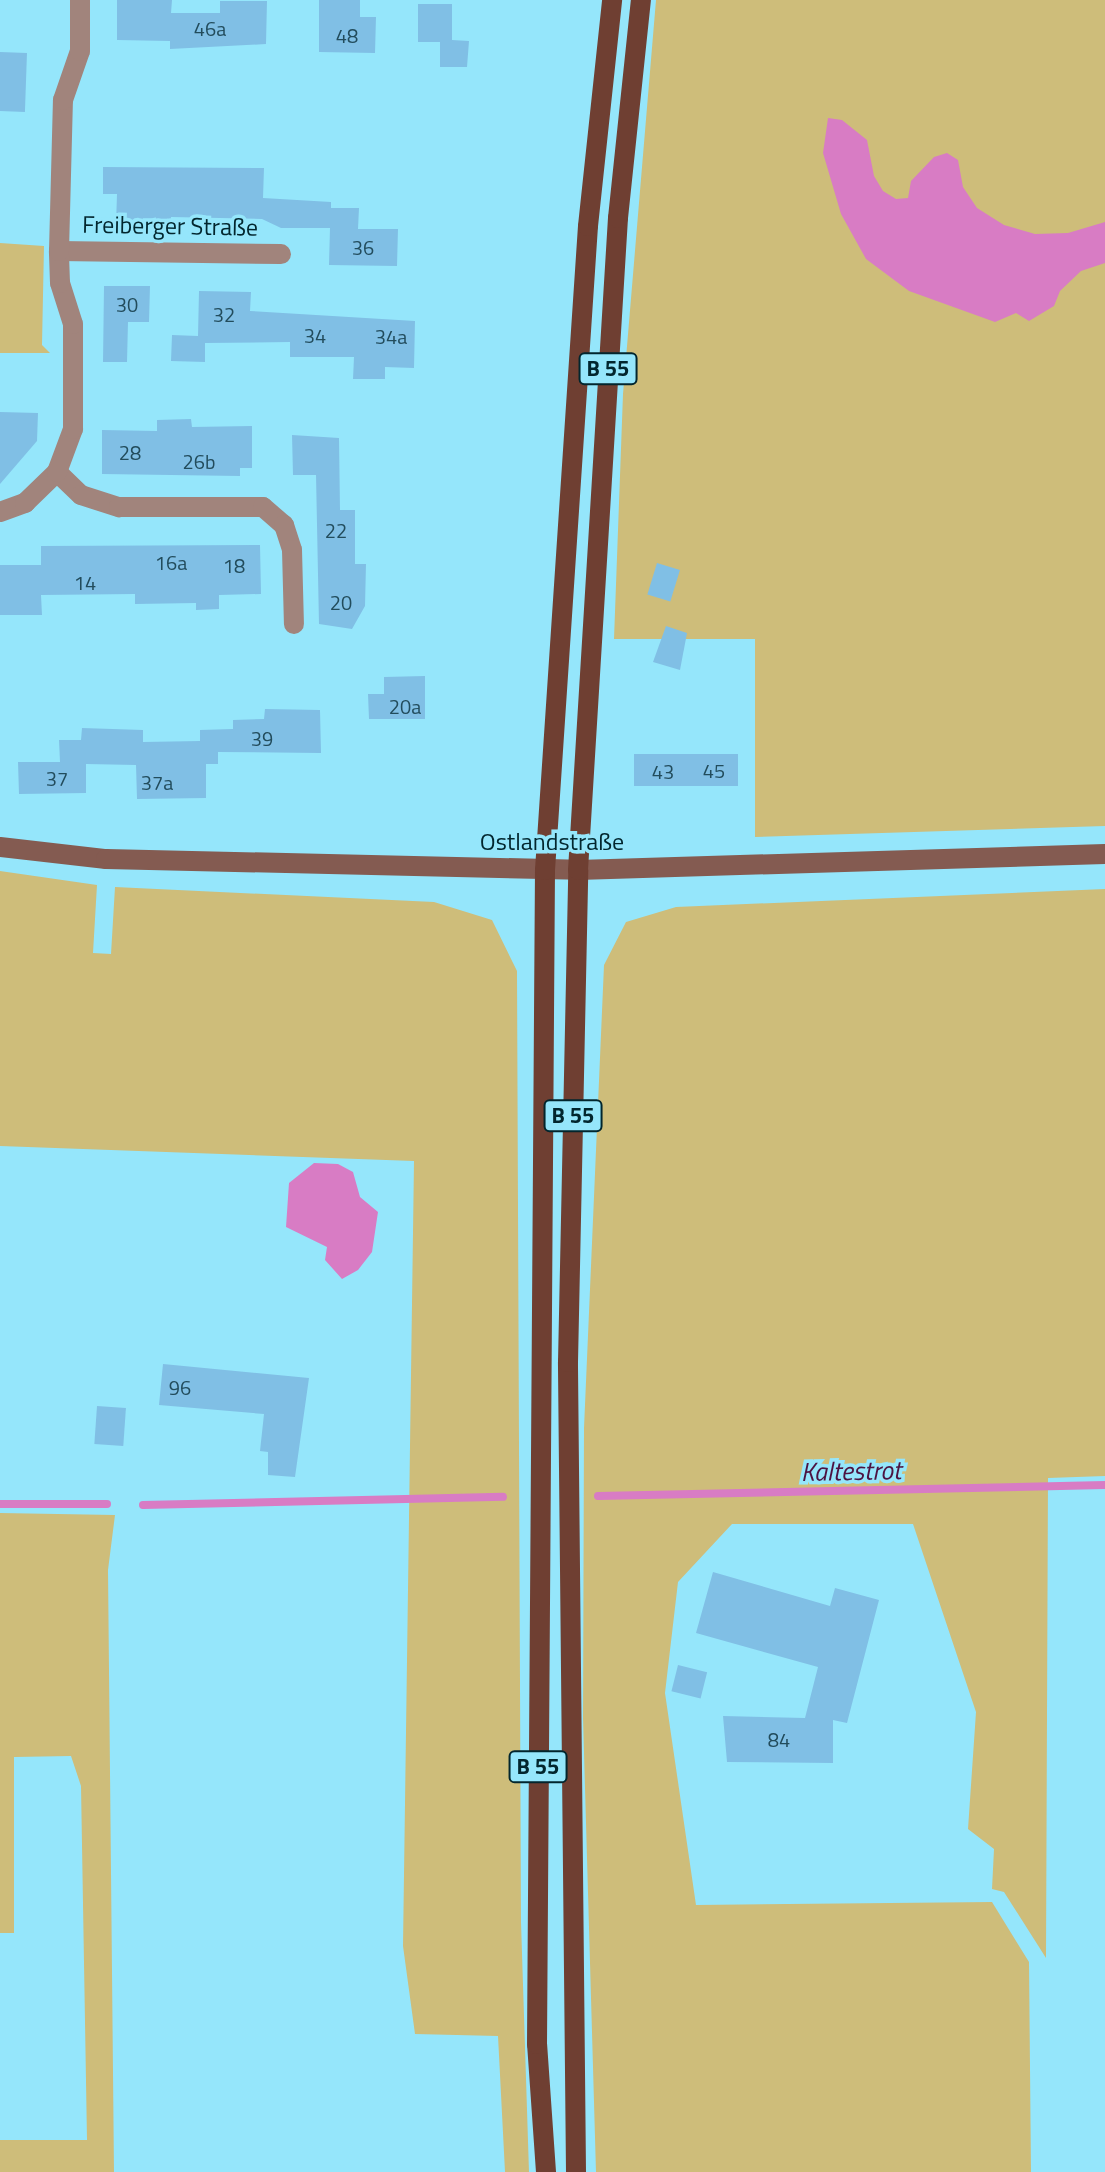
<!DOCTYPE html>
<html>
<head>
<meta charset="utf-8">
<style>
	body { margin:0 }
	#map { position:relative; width:1105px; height:2172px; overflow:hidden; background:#95e6fb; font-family:"Titillium Web",sans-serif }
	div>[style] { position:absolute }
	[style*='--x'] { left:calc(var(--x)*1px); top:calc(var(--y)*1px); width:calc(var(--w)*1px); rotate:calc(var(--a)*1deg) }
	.green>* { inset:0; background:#cebd7a }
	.water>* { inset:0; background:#d87cc4 }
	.stream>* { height:8px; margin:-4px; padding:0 4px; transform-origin:4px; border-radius:4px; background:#d87cc4 }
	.building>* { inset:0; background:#80bfe5; transform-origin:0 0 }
	.street>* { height:20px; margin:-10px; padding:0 10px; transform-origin:10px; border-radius:10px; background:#a1847c }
	.secondary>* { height:20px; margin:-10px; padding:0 10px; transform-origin:10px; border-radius:10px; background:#845b51 }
	.primary>* { height:20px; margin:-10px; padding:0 10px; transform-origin:10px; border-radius:10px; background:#6f3f32 }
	span { translate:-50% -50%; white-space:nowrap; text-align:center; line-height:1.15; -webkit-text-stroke:7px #95e6fb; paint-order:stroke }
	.number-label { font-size:20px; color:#224c5c }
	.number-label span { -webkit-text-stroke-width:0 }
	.shield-label span { padding:2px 6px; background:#95e6fb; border:2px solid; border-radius:6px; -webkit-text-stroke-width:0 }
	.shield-label { font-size:22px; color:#02262e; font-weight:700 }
	.street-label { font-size:24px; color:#02262e }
	.water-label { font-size:26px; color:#4c1342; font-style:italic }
</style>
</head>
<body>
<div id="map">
	<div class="green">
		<i style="clip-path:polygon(656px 0,1105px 0,1105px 826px,755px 837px,755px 639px,614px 639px,623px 394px)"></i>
		<i style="clip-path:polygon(0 243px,44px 246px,42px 345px,50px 353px,0 353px)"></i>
		<i style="clip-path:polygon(0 871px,97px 885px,93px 953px,111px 954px,115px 887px,434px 902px,492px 920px,517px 971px,521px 1922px,529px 2172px,505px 2172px,498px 2036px,415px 2034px,403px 1946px,414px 1161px,0 1146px)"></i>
		<i style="clip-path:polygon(1105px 889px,1105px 1476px,1048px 1478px,1046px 1958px,1004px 1892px,992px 1889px,994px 1849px,968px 1829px,976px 1712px,913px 1524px,732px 1524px,678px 1582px,665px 1693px,696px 1905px,992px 1902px,1029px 1962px,1031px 2172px,596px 2172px,583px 1718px,584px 1428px,604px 965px,626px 922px,676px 907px)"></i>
		<i style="clip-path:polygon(0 1513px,115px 1515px,108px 1570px,114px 2172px,0 2172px,0 2140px,87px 2140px,81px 1786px,71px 1756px,14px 1757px,14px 1933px,0 1933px)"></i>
	</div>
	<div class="water">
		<i style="clip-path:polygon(828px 118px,842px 120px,867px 140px,874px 176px,883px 191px,896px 199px,908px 198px,911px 181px,934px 157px,947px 153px,958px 160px,963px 187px,977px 208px,1004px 225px,1035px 234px,1068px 233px,1105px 222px,1105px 263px,1081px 271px,1060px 291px,1054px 306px,1029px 321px,1016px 313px,995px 322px,909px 291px,866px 259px,841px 214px,823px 153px)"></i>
		<i style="clip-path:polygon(314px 1163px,338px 1164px,353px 1172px,360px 1197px,378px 1212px,372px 1252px,358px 1270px,342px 1279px,325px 1260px,327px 1247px,286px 1227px,289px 1183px)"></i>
	</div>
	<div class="stream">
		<i style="--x:598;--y:1496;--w:507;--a:-1.24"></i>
		<i style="--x:0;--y:1504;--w:107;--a:0"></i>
		<i style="--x:143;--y:1505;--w:360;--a:-1.3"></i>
	</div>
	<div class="building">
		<i style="clip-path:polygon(117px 0,172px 0,171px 13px,220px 13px,220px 1px,267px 1px,266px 44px,170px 49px,170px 41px,117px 40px)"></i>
		<i style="clip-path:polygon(319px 0,360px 0,360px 17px,376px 17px,375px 53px,319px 52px)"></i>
		<i style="clip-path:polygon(418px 4px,452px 4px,452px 40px,469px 41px,467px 67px,440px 67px,440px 42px,418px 42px)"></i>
		<i style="left:0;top:52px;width:27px;height:59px;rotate:2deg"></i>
		<i style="clip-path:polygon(103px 167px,264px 168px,263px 198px,331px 202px,331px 208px,359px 208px,358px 229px,398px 229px,397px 266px,329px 265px,330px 228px,281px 228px,262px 219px,171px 217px,171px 226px,116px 225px,117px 194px,103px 194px)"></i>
		<i style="clip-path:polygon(104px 286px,150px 286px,149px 322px,128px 322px,127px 362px,103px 362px)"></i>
		<i style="clip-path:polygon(199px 291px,251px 292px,250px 311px,415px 321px,414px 368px,385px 367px,385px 379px,353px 379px,354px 357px,290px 357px,290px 342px,205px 343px,205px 362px,171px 361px,172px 335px,198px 336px)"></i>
		<i style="clip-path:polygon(0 412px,38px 413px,37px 441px,0 484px)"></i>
		<i style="clip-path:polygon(191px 419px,192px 427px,252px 426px,252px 468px,240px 468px,240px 476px,102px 474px,102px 430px,157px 431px,157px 420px)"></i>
		<i style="clip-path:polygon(292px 435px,339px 438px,340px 510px,355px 510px,355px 564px,366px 564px,365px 606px,352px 629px,319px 624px,316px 475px,293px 475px)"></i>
		<i style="clip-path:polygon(260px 545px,261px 594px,219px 595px,219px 609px,196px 610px,196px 603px,135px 604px,135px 594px,41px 595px,42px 615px,0 615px,0 565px,41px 565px,41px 546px)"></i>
		<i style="left:657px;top:563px;width:24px;height:33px;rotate:17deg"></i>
		<i style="clip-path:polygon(666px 626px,687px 633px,680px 670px,653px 662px)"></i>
		<i style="clip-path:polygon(425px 676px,425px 719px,369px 719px,368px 694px,384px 694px,384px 677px)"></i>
		<i style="clip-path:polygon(265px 709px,320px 710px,321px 753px,218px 752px,218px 764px,206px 764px,206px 798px,137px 799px,136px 765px,86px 764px,86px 793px,19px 794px,18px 762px,60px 762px,59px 740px,81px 740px,82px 728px,143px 730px,143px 742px,200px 741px,200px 730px,233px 729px,233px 720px,264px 719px)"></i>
		<i style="left:738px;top:754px;width:32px;height:104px;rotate:90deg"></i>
		<i style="clip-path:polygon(163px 1364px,309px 1378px,295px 1477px,268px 1475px,268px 1452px,260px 1451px,264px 1414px,159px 1405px)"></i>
		<i style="left:97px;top:1406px;width:29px;height:38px;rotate:4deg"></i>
		<i style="clip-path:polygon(713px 1572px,830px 1606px,835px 1588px,879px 1600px,847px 1723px,833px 1720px,833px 1763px,727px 1762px,723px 1716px,805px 1718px,818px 1667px,696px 1633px)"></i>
		<i style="left:678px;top:1665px;width:30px;height:27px;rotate:14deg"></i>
	</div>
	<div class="street">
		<i style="--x:59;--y:251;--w:222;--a:0.8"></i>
		<i style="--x:57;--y:472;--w:33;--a:44"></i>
		<i style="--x:81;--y:495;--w:40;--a:18"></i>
		<i style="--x:119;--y:507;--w:144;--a:0"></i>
		<i style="--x:263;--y:507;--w:28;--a:41"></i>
		<i style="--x:284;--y:525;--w:26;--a:72"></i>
		<i style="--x:292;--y:550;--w:74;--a:88.5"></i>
		<i style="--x:0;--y:512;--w:27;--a:-20"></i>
		<i style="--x:25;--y:503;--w:45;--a:-44.1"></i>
		<i style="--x:57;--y:472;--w:46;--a:-69.6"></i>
		<i style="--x:73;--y:429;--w:105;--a:-90"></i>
		<i style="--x:73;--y:324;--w:43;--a:-107.6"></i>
		<i style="--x:60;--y:283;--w:32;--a:-92"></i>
		<i style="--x:59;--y:251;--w:151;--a:-88.5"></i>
		<i style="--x:63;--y:100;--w:52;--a:-70.9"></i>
		<i style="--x:80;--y:51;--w:51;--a:-90"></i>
	</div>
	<div class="secondary">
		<i style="--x:0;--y:847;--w:107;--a:6.5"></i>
		<i style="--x:106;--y:859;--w:472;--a:1.3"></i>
		<i style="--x:578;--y:870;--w:527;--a:-1.74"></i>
	</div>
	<div class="primary">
		<i style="--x:546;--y:2172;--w:128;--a:-94"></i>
		<i style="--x:537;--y:2044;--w:1174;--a:-89.61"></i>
		<i style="--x:545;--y:870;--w:645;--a:-86.18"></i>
		<i style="--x:588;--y:226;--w:227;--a:-83.9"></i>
		<i style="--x:576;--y:2172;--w:810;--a:-90.57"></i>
		<i style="--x:568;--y:1362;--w:492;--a:-88.8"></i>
		<i style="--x:578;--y:870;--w:653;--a:-86.49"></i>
		<i style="--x:618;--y:218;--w:219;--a:-84"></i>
	</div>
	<div class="number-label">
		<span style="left:210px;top:28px">46a</span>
		<span style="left:347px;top:35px">48</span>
		<span style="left:363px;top:247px">36</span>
		<span style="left:127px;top:304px">30</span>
		<span style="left:224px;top:314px">32</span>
		<span style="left:315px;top:335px">34</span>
		<span style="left:391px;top:336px">34a</span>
		<span style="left:130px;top:452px">28</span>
		<span style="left:199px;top:461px">26b</span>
		<span style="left:336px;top:530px">22</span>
		<span style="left:171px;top:562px">16a</span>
		<span style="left:234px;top:565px">18</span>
		<span style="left:85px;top:582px">14</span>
		<span style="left:341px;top:602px">20</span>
		<span style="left:405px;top:706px">20a</span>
		<span style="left:262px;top:738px">39</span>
		<span style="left:714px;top:770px">45</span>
		<span style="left:663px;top:771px">43</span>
		<span style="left:57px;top:778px">37</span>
		<span style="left:157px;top:782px">37a</span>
		<span style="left:180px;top:1387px">96</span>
		<span style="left:779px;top:1739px">84</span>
	</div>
	<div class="shield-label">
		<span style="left:608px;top:369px">B 55</span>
		<span style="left:573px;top:1116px">B 55</span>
		<span style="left:538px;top:1767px">B 55</span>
	</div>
	<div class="street-label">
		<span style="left:170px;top:226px;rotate:1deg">Freiberger Straße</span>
		<span style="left:552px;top:842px">Ostlandstraße</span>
	</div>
	<div class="water-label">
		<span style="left:851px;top:1471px;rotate:-1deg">Kaltestrot</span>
	</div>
</div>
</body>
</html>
